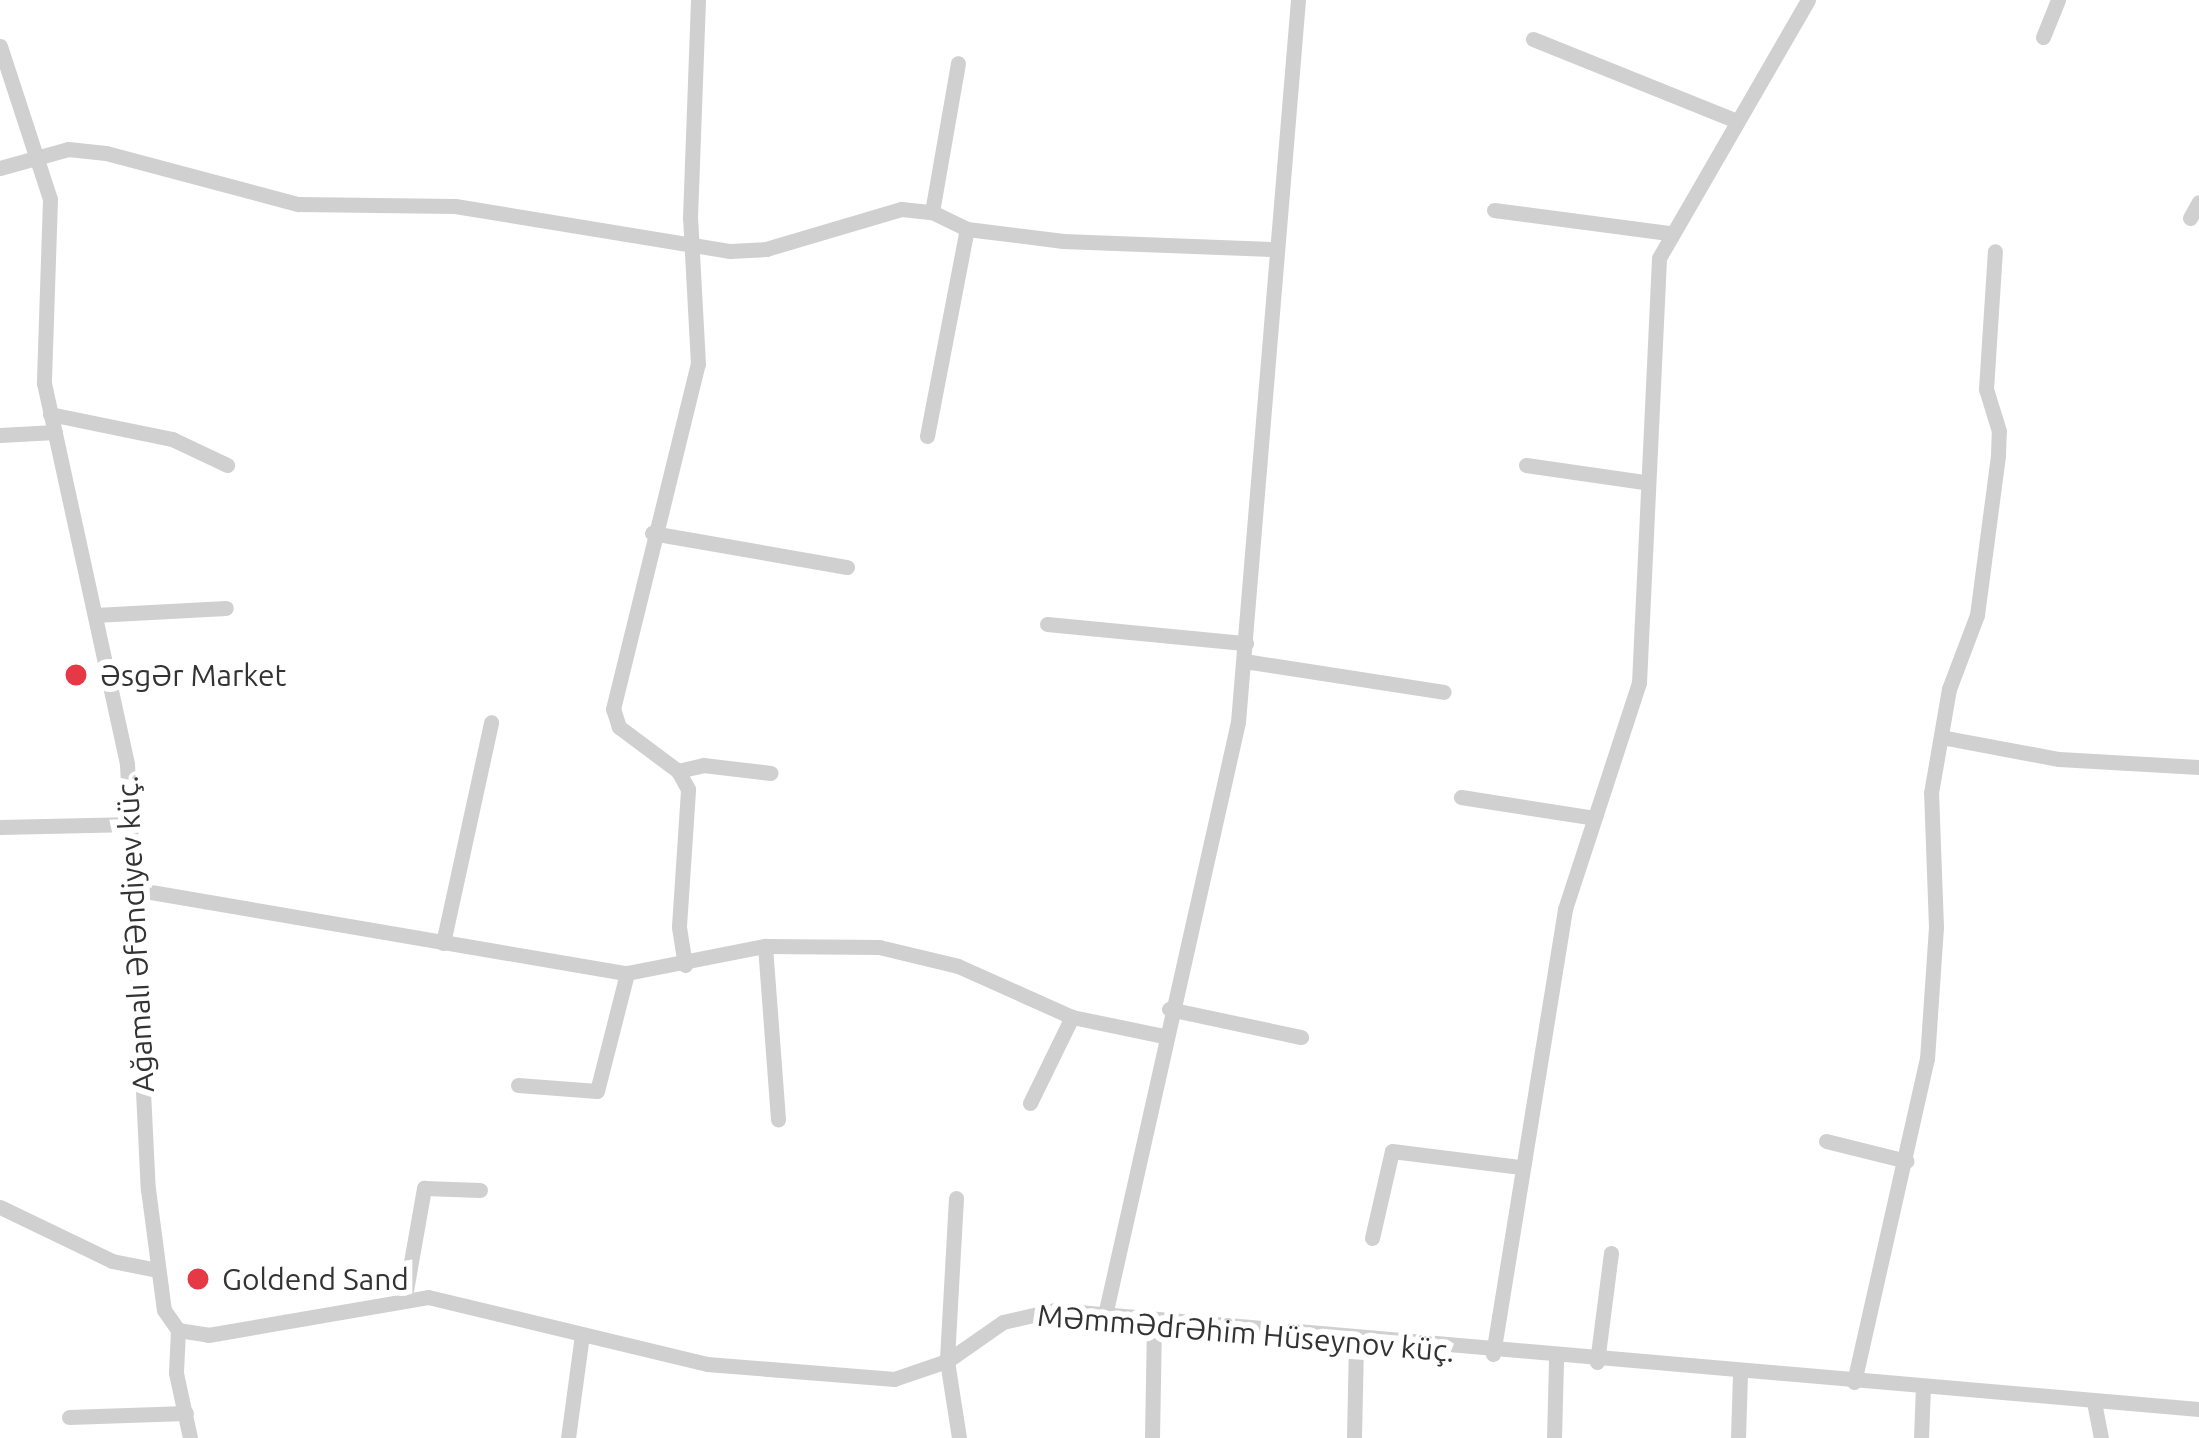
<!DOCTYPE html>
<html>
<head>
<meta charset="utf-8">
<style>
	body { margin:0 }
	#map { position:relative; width:2199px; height:1438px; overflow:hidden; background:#fff; font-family:Ubuntu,sans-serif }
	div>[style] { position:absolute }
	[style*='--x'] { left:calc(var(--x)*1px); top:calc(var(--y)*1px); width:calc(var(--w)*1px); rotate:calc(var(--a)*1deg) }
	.minor>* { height:15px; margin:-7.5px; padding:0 7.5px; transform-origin:7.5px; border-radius:7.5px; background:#d0d0d0 }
	.dots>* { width:33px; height:33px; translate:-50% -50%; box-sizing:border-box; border:6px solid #fff; border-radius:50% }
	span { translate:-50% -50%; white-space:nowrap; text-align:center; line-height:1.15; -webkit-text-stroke:12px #fff; paint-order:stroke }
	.poi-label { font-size:30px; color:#333 }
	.left { translate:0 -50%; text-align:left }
	.street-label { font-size:30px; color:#333 }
</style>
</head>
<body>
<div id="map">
	<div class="minor">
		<i style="--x:2043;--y:37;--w:40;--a:-68"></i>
		<i style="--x:1533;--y:39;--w:217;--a:21.9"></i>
		<i style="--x:0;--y:46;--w:161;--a:71.9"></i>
		<i style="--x:50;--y:199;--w:184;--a:91.9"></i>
		<i style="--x:44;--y:383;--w:390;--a:77.7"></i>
		<i style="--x:127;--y:764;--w:426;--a:87.2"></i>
		<i style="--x:148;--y:1189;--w:122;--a:82.5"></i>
		<i style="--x:164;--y:1310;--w:24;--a:55"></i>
		<i style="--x:0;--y:168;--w:71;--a:-15.6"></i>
		<i style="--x:68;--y:149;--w:38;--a:6"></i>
		<i style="--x:106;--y:153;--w:199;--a:14.9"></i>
		<i style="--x:298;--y:204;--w:157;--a:0.7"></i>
		<i style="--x:455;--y:206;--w:279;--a:9.3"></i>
		<i style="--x:730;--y:251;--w:36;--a:-3"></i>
		<i style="--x:766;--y:249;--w:141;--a:-16.5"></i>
		<i style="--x:901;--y:209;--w:31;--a:6"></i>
		<i style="--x:932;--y:212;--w:39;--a:26"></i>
		<i style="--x:967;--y:229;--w:97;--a:7.1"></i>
		<i style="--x:1063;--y:241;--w:212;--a:2.2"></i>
		<i style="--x:1494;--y:210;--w:176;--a:7.5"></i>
		<i style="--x:932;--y:212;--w:151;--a:-80.1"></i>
		<i style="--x:2190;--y:218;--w:18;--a:-61"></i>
		<i style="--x:50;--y:414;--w:125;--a:11.6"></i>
		<i style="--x:172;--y:439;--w:61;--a:25.3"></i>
		<i style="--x:0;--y:435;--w:55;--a:-3.1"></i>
		<i style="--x:927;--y:436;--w:211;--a:-79.1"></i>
		<i style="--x:1526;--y:465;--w:119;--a:8.2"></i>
		<i style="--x:652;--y:533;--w:198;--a:9.9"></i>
		<i style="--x:95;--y:615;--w:131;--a:-3.1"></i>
		<i style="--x:1047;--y:624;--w:200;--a:5.5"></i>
		<i style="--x:1244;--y:661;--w:202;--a:8.8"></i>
		<i style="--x:1941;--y:737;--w:120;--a:10.6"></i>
		<i style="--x:2059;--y:759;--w:140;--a:3.3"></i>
		<i style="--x:678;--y:771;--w:26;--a:-13"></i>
		<i style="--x:703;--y:765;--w:68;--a:6.7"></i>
		<i style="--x:1461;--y:797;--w:130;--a:8.9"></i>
		<i style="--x:0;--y:827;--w:134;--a:-1.3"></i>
		<i style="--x:139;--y:890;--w:495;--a:9.7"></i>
		<i style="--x:627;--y:973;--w:141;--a:-11.1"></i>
		<i style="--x:765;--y:946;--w:114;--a:0.5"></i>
		<i style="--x:879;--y:947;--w:81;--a:13.5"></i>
		<i style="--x:958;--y:966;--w:125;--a:24.1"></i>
		<i style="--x:1072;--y:1017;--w:94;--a:11.7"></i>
		<i style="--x:443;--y:943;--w:226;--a:-77.7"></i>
		<i style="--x:765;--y:946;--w:174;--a:85.7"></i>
		<i style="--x:685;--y:965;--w:39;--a:-99"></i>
		<i style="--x:679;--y:926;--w:137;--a:-86.2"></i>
		<i style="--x:688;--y:789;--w:21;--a:-119"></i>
		<i style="--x:678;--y:771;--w:74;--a:-143.3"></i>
		<i style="--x:619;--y:727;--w:19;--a:-108"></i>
		<i style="--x:613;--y:709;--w:355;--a:-76.2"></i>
		<i style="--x:698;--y:364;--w:146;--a:-93.1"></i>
		<i style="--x:690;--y:218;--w:218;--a:-87.9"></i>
		<i style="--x:1169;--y:1009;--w:135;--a:12"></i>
		<i style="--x:518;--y:1085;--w:79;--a:4.3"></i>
		<i style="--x:597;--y:1091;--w:122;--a:-75.7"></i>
		<i style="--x:1030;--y:1103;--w:96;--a:-64"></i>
		<i style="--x:1826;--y:1141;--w:83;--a:13.9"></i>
		<i style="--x:956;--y:1198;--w:163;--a:93.2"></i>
		<i style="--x:947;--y:1361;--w:78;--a:81.1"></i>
		<i style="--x:0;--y:1207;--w:124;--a:25.7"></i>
		<i style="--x:112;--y:1261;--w:47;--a:11.1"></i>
		<i style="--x:1372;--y:1238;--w:89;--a:-77.1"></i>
		<i style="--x:1392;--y:1151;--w:130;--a:7.1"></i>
		<i style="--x:405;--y:1296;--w:110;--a:-80"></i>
		<i style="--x:424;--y:1188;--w:56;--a:2"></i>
		<i style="--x:1105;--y:1315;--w:608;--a:-77.36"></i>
		<i style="--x:1238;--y:722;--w:724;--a:-85.25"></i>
		<i style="--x:178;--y:1330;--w:30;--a:9"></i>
		<i style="--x:208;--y:1335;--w:223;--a:-9.8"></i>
		<i style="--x:428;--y:1297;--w:287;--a:13.5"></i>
		<i style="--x:707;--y:1364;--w:188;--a:4.6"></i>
		<i style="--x:894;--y:1379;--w:56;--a:-18.8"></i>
		<i style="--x:947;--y:1361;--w:68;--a:-34.9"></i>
		<i style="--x:1003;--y:1322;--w:53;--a:-13"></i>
		<i style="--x:1055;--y:1310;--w:1148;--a:4.95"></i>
		<i style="--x:178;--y:1330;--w:43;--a:92.7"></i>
		<i style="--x:176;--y:1373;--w:66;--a:77.8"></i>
		<i style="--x:1493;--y:1354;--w:451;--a:-80.8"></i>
		<i style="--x:1565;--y:909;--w:238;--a:-71.9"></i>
		<i style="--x:1639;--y:683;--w:425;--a:-87.3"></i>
		<i style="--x:1659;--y:258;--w:298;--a:-60"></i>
		<i style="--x:1597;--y:1362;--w:110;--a:-82.7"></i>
		<i style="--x:1854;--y:1382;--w:331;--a:-77.3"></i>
		<i style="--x:1927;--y:1059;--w:132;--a:-86.1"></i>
		<i style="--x:1936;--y:927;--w:134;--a:-92.1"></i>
		<i style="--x:1931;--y:793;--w:106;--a:-80.2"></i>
		<i style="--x:1949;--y:689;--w:79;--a:-69.3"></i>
		<i style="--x:1977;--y:615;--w:161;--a:-82.5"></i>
		<i style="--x:1998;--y:455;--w:24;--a:-88"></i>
		<i style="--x:1999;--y:431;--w:44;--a:-107.2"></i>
		<i style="--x:1986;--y:389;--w:138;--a:-86.3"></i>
		<i style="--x:2094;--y:1402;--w:37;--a:79"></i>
		<i style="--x:69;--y:1417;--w:117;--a:-2"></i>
		<i style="--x:568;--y:1438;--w:104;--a:-82.3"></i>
		<i style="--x:1152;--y:1438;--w:116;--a:-89"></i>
		<i style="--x:1354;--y:1438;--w:96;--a:-88.8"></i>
		<i style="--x:1554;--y:1438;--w:79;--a:-88.5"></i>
		<i style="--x:1738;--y:1438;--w:65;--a:-88.2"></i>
		<i style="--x:1921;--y:1438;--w:51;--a:-87.8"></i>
	</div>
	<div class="dots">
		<i style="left:76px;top:675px;background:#e63946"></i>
		<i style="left:198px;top:1279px;background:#e63946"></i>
	</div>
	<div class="poi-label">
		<span class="left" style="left:100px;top:675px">Əsgər Market</span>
		<span class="left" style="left:222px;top:1279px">Goldend Sand</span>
	</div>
	<div class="street-label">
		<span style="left:135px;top:934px;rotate:-93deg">Ağamalı Əfəndiyev küç.</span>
		<span style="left:1246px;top:1333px;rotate:5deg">Məmmədrəhim Hüseynov küç.</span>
	</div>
</div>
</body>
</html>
